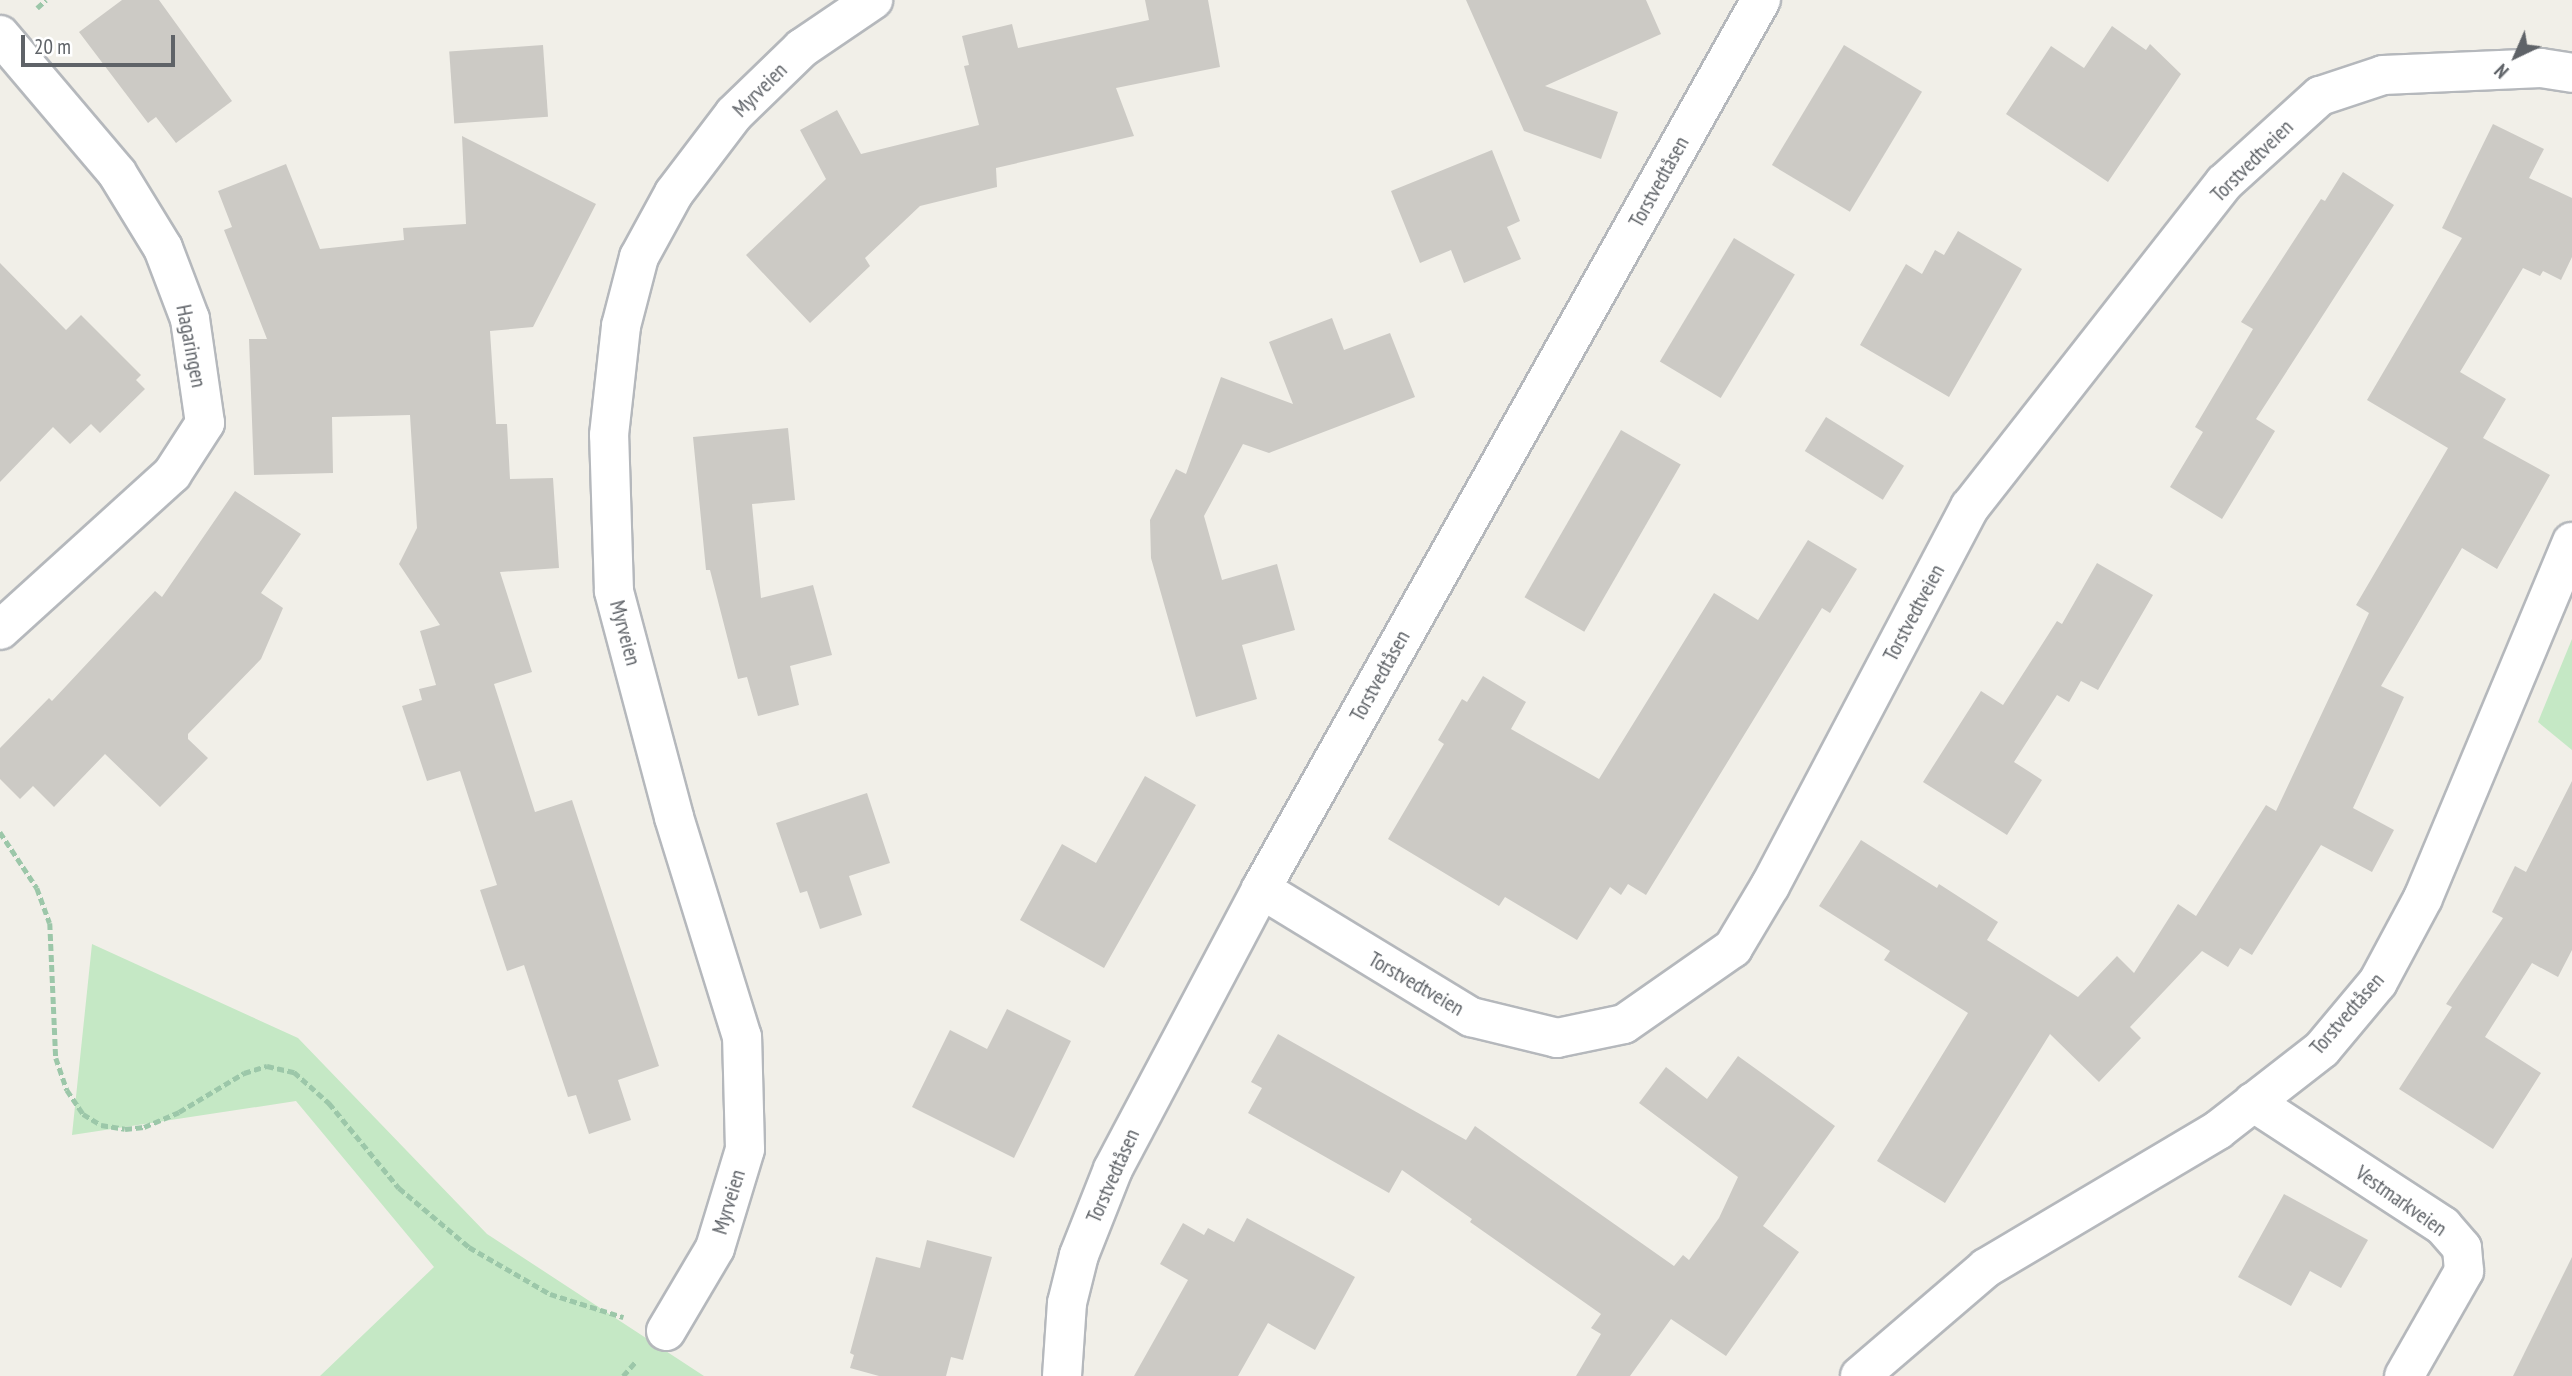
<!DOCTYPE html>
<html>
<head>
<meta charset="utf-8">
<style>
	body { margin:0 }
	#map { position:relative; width:2572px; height:1376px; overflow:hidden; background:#f1efe8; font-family:"PT Sans Narrow",sans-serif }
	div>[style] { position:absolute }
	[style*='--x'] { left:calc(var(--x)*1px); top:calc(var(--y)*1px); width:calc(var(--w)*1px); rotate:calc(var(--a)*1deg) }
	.green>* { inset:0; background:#c5e8c5 }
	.building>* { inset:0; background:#cccac5; transform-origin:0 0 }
	.path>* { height:4.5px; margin-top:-2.25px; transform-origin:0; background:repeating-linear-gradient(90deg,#9cc7a9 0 7px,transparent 0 10.5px) }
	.roads { filter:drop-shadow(2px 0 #b5b8bc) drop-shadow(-2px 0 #b5b8bc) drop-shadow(0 2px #b5b8bc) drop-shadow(0 -2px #b5b8bc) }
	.street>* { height:38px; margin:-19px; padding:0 19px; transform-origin:19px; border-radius:19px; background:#fff }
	span { translate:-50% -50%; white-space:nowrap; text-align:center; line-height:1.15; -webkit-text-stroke:7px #fff; paint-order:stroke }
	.street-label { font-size:21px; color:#5f6368 }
	.north { position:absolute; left:2481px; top:21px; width:70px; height:70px; -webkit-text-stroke:5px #fff; paint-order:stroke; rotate:224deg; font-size:19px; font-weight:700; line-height:28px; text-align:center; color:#5f6368 }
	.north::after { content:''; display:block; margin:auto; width:24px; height:32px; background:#5f6368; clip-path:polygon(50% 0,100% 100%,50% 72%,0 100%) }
	.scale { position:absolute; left:21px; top:35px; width:154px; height:32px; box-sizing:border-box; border:4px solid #5f6368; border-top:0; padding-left:9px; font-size:21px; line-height:24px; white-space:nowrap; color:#5f6368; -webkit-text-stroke:5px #fff; paint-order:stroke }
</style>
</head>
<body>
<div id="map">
	<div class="green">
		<i style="clip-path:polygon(2572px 639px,2572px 750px,2538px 722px)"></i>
		<i style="clip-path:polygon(92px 944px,298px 1038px,487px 1234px,704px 1376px,320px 1376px,434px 1267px,296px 1101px,72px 1135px)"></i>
	</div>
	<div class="building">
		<i style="clip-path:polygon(122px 0,159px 0,232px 101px,176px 143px,156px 117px,148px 123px,79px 32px)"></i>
		<i style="clip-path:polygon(1145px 0,1208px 0,1220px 67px,1116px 88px,1134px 136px,996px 168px,997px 187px,920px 206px,865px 258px,870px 266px,810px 323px,746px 255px,826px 179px,800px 130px,837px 110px,861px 154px,979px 125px,964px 66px,969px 65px,962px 36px,1012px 24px,1018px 48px,1149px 20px)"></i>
		<i style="clip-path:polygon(1466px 0,1646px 0,1661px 34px,1545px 86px,1618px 112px,1601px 159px,1524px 131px)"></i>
		<i style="clip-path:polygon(2112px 26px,2146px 50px,2150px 44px,2181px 74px,2108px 182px,2006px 114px,2051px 46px,2084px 68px)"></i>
		<i style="left:543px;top:45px;width:72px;height:94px;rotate:86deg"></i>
		<i style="left:1844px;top:45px;width:91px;height:140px;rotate:31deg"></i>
		<i style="clip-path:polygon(2493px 124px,2544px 149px,2529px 178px,2572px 198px,2572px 257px,2561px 280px,2543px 271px,2540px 276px,2523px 268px,2460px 372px,2506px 399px,2483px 438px,2550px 475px,2497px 569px,2462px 548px,2381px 686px,2404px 697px,2353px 808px,2394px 830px,2372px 872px,2321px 845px,2252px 955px,2240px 948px,2228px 967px,2202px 951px,2130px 1027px,2141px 1038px,2099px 1082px,2050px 1034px,1945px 1203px,1877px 1161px,1968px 1013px,1884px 960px,1890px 951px,1819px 906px,1861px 840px,1937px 888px,1939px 884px,1998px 922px,1987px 940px,2078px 997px,2117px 956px,2134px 973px,2178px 904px,2196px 916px,2266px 805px,2276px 811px,2369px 613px,2356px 605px,2448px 448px,2367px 400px,2462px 238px,2442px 228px)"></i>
		<i style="clip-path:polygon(462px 136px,596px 204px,533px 327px,490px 331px,496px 424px,507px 424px,510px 479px,553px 478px,559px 568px,500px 572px,532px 672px,494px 684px,535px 812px,572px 800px,659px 1066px,618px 1080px,631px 1120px,589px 1134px,576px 1095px,568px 1097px,524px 965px,507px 971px,480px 890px,497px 885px,460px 771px,427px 781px,402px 706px,422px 700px,419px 689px,436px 685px,420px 631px,440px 625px,399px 564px,417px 528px,410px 415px,332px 417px,333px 473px,254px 475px,249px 339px,267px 339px,224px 230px,232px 227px,218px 191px,286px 164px,320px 249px,404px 240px,403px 228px,466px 224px)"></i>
		<i style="clip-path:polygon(1492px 150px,1520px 221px,1507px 227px,1521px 259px,1464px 283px,1451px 250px,1420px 263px,1391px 191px)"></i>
		<i style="clip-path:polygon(2343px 172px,2394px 205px,2256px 419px,2275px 431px,2222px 519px,2170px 487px,2203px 432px,2195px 427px,2253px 329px,2241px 322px,2321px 199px,2325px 201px)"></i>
		<i style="clip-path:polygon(1958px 231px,2022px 269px,1949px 397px,1860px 345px,1906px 264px,1922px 274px,1935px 250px,1944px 255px)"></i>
		<i style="left:1734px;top:238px;width:71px;height:144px;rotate:31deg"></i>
		<i style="clip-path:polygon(0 263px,66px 330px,81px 315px,141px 375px,136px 380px,145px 389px,100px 433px,91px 424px,70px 444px,53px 427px,0 482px)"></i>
		<i style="clip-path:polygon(1332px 318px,1344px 350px,1390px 333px,1415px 397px,1269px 453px,1243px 444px,1204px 516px,1222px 580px,1277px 564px,1295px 630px,1242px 645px,1257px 699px,1196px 717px,1151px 558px,1150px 520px,1176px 469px,1186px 474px,1221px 377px,1293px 404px,1269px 342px)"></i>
		<i style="left:1826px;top:417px;width:92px;height:40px;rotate:32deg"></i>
		<i style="clip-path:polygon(788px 428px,795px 500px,752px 504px,761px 598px,813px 585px,832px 655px,790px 666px,799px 705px,758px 716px,747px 677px,738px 679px,710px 570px,706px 570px,693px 437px)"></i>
		<i style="left:1621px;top:430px;width:69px;height:193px;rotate:30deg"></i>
		<i style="clip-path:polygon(235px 491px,301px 534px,261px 593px,283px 608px,261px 659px,188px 734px,188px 739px,208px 758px,160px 807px,105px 754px,54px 807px,33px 786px,20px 799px,0 779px,0 748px,49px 698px,52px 701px,155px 591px,162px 597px)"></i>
		<i style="clip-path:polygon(1808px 540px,1857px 569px,1830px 613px,1822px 608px,1646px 895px,1628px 884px,1621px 895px,1610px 887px,1577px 940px,1505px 897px,1499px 906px,1388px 839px,1444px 744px,1438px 740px,1462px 699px,1467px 702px,1483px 676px,1526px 702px,1511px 729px,1599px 779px,1714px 593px,1758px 620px)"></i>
		<i style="clip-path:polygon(2097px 563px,2153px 595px,2098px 690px,2081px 681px,2069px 702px,2057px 695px,2014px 762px,2042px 780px,2007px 835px,1923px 782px,1981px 691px,2003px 705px,2057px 621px,2062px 624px)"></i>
		<i style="clip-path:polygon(1145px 776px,1196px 805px,1104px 968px,1020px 920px,1062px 844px,1096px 863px)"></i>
		<i style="clip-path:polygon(2572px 781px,2572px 950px,2558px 977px,2532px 963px,2485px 1037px,2541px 1073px,2493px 1149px,2399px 1089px,2452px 1007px,2446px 1004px,2503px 918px,2492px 912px,2515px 866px,2526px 872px)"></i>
		<i style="clip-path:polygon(867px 793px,890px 863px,849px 876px,862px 915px,820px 929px,807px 891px,800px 893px,776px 823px)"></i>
		<i style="clip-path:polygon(1007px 1009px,1071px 1041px,1014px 1158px,912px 1107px,950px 1030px,987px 1049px)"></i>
		<i style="clip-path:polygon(1278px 1034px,1466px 1140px,1475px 1126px,1674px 1266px,1683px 1255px,1689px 1260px,1719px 1218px,1738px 1177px,1639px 1103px,1666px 1067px,1707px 1099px,1738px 1056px,1835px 1126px,1763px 1226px,1799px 1252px,1726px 1356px,1671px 1319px,1630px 1376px,1576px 1376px,1601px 1334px,1591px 1328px,1601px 1314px,1470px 1222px,1472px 1219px,1402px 1170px,1389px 1193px,1248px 1113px,1262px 1088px,1251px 1082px)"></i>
		<i style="clip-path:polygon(2284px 1194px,2368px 1240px,2341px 1288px,2310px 1271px,2291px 1306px,2238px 1277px)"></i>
		<i style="clip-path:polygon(1247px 1218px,1355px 1277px,1315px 1350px,1268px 1323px,1238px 1376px,1134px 1376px,1188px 1280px,1160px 1264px,1183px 1223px,1204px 1235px,1208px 1228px,1234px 1242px)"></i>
		<i style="clip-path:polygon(927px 1240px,992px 1257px,963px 1360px,951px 1357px,946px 1376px,879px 1376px,850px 1368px,854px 1355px,850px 1353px,876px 1257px,920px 1268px)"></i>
		<i style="clip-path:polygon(2572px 1257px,2572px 1376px,2513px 1376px)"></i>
	</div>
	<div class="path">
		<i style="--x:37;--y:8;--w:12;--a:-42"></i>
		<i style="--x:0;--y:832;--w:67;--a:56.5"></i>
		<i style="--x:37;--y:888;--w:37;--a:70"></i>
		<i style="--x:50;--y:923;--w:135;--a:87.5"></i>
		<i style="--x:56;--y:1058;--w:34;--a:71"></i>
		<i style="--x:67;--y:1090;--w:29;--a:56"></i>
		<i style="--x:83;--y:1114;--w:21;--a:31"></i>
		<i style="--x:101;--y:1125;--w:24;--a:9"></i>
		<i style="--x:125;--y:1129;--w:19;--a:-6"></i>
		<i style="--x:144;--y:1127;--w:38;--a:-23"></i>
		<i style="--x:179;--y:1112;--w:76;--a:-31"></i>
		<i style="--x:244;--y:1073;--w:24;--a:-17"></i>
		<i style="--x:267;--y:1066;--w:28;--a:13"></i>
		<i style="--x:294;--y:1072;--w:47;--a:41.5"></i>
		<i style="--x:329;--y:1103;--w:110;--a:50.5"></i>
		<i style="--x:399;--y:1188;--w:92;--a:40.1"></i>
		<i style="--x:469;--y:1247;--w:94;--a:30.1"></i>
		<i style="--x:550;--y:1294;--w:77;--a:17.5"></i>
		<i style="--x:623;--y:1376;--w:18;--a:-49"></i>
	</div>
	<div class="roads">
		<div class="street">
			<i style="--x:0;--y:35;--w:181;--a:49.7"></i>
			<i style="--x:117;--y:173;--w:88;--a:58.5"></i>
			<i style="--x:163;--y:248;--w:76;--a:69.2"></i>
			<i style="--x:190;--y:319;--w:105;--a:81.8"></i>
			<i style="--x:205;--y:423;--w:61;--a:122.9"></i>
			<i style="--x:172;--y:474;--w:232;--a:137.8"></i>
			<i style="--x:1261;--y:889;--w:246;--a:31.4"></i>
			<i style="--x:1471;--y:1017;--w:89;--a:13.7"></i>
			<i style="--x:1557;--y:1038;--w:68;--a:-11.8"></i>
			<i style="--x:1624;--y:1024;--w:133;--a:-34.9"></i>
			<i style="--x:1733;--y:948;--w:72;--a:-59.2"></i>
			<i style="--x:1770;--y:886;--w:429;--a:-62.2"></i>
			<i style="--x:1970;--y:507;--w:412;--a:-51.9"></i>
			<i style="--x:2224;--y:183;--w:130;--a:-42.2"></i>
			<i style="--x:2320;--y:96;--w:66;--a:-18.4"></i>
			<i style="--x:2383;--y:75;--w:158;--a:-2.5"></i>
			<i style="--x:2541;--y:68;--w:31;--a:9"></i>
			<i style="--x:2253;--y:1102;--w:227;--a:33.1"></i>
			<i style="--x:2443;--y:1226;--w:29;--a:49"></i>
			<i style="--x:2462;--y:1248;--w:23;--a:85"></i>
			<i style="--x:2464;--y:1271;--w:121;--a:119.7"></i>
			<i style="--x:666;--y:1331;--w:96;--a:-59.4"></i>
			<i style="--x:715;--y:1248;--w:103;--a:-73.1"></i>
			<i style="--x:745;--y:1149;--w:112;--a:-91.5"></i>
			<i style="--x:742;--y:1037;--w:230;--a:-107.2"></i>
			<i style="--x:674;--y:817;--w:234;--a:-104.9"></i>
			<i style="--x:614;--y:591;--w:156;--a:-91.8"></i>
			<i style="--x:609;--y:435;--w:110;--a:-83.7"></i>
			<i style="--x:621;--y:326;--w:71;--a:-75.4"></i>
			<i style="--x:639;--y:257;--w:73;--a:-61.3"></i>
			<i style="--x:674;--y:193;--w:99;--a:-52.8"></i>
			<i style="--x:734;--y:114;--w:95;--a:-44.1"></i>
			<i style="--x:802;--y:48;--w:86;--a:-34.1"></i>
			<i style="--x:1062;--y:1376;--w:73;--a:-86.1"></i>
			<i style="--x:1067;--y:1303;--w:49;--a:-76"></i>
			<i style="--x:1079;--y:1255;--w:92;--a:-68.4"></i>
			<i style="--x:1113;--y:1169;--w:317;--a:-62.1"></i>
			<i style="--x:1261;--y:889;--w:1020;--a:-60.65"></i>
			<i style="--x:1860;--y:1376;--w:166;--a:-40.6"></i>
			<i style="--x:1986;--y:1268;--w:270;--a:-30.7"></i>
			<i style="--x:2218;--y:1130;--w:132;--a:-37.9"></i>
			<i style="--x:2322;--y:1049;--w:87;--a:-50.1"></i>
			<i style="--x:2378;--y:982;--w:95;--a:-61.8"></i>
			<i style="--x:2423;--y:898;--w:386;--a:-67.3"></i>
		</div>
	</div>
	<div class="street-label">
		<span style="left:760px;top:90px;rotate:-45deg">Myrveien</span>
		<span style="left:2252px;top:161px;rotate:-45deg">Torstvedtveien</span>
		<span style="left:1659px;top:182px;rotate:-61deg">Torstvedtåsen</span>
		<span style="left:191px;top:346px;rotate:79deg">Hagaringen</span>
		<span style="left:1914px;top:613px;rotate:-62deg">Torstvedtveien</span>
		<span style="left:625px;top:633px;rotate:75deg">Myrveien</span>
		<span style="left:1380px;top:676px;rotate:-61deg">Torstvedtåsen</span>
		<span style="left:1416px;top:984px;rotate:30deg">Torstvedtveien</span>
		<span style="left:2347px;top:1014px;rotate:-49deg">Torstvedtåsen</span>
		<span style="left:1113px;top:1176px;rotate:-66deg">Torstvedtåsen</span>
		<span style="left:2401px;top:1201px;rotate:35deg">Vestmarkveien</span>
		<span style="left:729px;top:1202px;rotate:-73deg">Myrveien</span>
	</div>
	<div class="north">N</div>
	<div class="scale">20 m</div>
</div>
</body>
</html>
